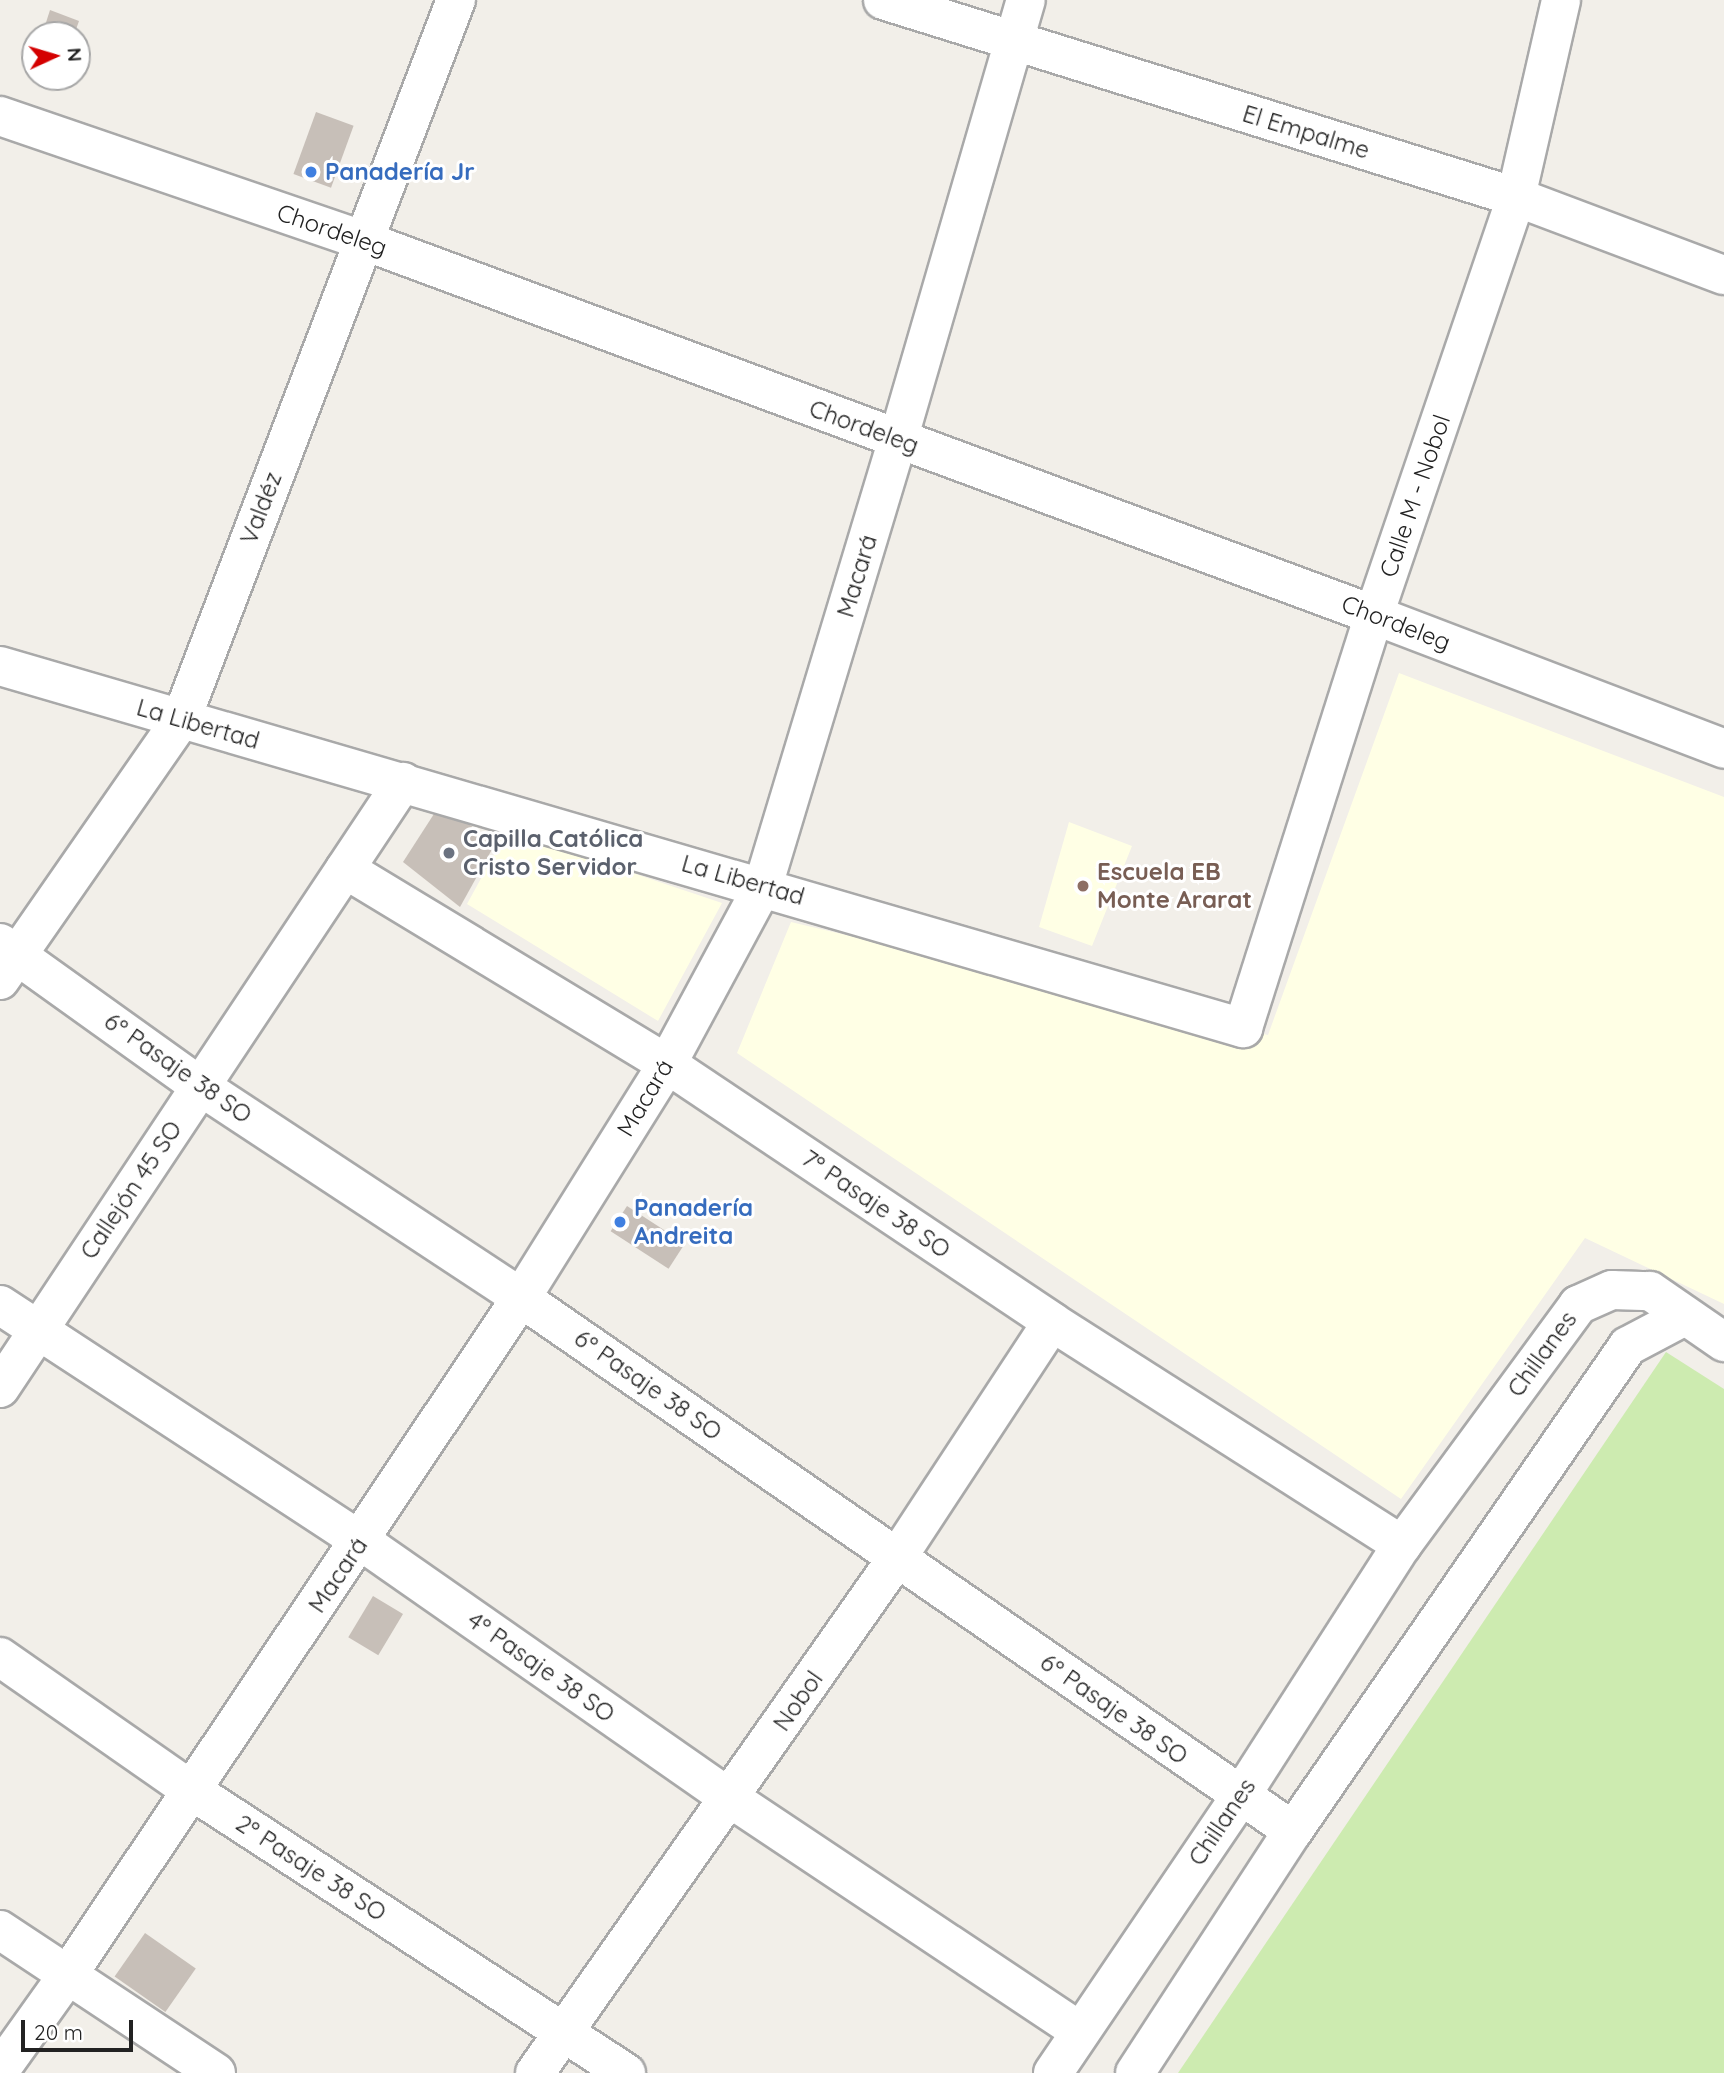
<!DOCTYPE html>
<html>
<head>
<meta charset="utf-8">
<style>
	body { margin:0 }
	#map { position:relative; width:1724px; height:2073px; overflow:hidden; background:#f2efe9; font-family:Quicksand,sans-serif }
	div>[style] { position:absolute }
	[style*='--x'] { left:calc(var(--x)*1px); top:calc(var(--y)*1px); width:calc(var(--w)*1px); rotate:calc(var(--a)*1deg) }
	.education>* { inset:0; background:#ffffe5 }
	.grass>* { inset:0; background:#cdebb0 }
	.building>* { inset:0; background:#c7bfb8; transform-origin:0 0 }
	.roads { filter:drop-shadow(2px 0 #a9a9a9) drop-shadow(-2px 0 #a9a9a9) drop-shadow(0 2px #a9a9a9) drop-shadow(0 -2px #a9a9a9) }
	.minor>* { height:38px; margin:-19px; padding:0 19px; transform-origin:19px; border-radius:19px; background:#fff }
	.dots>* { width:19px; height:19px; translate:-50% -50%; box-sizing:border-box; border:4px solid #fff; border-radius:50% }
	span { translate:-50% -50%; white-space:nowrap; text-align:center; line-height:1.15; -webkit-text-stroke:6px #fff; paint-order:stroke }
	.street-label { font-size:24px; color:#222 }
	.shop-label { font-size:24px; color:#366cbe; font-weight:700 }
	.left { translate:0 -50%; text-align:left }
	.worship-label { font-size:24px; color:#5b616d; font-weight:700 }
	.education-label { font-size:24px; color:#785e54; font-weight:700 }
	.north { position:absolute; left:21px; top:21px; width:70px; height:70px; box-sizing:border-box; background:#fff; border:2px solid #a7a7a7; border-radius:50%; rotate:86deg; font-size:19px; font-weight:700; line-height:28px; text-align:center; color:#222 }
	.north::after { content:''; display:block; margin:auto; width:24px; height:32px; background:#d40000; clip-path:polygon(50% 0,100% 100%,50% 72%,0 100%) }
	.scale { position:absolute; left:21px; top:2020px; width:112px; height:32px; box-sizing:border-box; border:4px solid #222; border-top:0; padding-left:9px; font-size:21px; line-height:24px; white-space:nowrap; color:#222; -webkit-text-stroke:5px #fff; paint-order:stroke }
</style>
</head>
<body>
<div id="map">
	<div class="education">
		<i style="clip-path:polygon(1399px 673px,1724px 797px,1724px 1304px,1585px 1238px,1401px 1499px,737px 1053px,791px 922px,1268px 1035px)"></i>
		<i style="clip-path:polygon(1069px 822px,1132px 846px,1092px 946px,1039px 927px)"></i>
		<i style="clip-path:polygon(507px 831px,722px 903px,658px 1021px,467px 904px)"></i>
	</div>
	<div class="grass">
		<i style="clip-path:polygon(1666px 1352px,1724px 1389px,1724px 2073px,1178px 2073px)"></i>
	</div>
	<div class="building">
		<i style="clip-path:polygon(50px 10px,79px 21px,74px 35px,42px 35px)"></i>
		<i style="clip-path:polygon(35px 55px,35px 77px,59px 77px,56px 85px,28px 75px)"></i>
		<i style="left:316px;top:112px;width:40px;height:66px;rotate:20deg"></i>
		<i style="clip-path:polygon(441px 803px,495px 844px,460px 907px,403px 862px)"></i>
		<i style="left:627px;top:1206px;width:69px;height:30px;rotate:33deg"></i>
		<i style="left:373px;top:1596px;width:35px;height:48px;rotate:31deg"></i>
		<i style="left:145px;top:1933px;width:62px;height:53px;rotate:35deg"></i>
	</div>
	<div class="roads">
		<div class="minor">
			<i style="--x:883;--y:0;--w:663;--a:17.29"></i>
			<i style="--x:1516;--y:197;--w:222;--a:20.6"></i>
			<i style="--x:0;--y:116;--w:383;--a:18.9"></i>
			<i style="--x:362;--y:240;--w:1079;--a:20.33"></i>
			<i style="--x:1374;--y:615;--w:375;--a:20.9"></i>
			<i style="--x:0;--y:666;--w:1295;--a:16.24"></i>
			<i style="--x:1243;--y:1028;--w:433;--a:-72.4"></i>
			<i style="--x:1374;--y:615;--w:441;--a:-71.2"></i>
			<i style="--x:1516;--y:197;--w:202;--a:-77.1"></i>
			<i style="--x:345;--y:869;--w:376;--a:31.2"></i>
			<i style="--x:667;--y:1064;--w:463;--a:33.8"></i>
			<i style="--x:1052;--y:1322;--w:415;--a:32.5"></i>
			<i style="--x:0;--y:943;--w:246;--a:35.6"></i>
			<i style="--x:200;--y:1086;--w:385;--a:33.4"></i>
			<i style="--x:521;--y:1298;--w:938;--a:34.62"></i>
			<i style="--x:0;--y:980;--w:317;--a:-55.2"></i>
			<i style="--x:181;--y:720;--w:771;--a:-69.1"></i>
			<i style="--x:0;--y:1305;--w:431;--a:33.2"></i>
			<i style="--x:361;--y:1541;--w:450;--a:34.9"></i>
			<i style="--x:730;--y:1798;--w:420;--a:33.7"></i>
			<i style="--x:0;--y:1388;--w:728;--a:-56.38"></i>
			<i style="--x:0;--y:1657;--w:233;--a:34.9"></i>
			<i style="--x:191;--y:1790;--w:519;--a:33.05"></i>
			<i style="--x:0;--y:1930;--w:259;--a:33.5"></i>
			<i style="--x:0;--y:2070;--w:115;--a:-54.5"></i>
			<i style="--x:67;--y:1976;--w:816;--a:-56.19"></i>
			<i style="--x:521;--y:1298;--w:276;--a:-58"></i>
			<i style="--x:667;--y:1064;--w:202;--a:-61.7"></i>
			<i style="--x:763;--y:886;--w:466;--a:-73.2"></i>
			<i style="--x:898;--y:440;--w:458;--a:-73.8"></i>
			<i style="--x:535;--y:2073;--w:629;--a:-54.9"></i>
			<i style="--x:897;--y:1558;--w:282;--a:-56.7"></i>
			<i style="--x:1053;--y:2073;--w:333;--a:-55.9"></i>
			<i style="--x:1240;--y:1797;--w:300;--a:-57.3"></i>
			<i style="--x:1402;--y:1545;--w:298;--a:-53.7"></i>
			<i style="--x:1578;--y:1305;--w:37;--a:-24"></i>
			<i style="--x:1612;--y:1290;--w:38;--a:2"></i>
			<i style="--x:1650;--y:1291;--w:90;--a:34.6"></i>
			<i style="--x:1135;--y:2073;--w:289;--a:-56.9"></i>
			<i style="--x:1293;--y:1831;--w:589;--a:-55.37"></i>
			<i style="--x:1628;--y:1346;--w:64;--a:-27.8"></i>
		</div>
	</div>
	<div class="dots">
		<i style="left:311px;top:172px;background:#3f7fe0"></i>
		<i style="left:449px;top:853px;background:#6b7280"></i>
		<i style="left:1083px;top:886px;background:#8d6e63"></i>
		<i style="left:620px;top:1222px;background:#3f7fe0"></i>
	</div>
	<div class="street-label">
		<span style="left:1306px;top:132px;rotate:17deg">El Empalme</span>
		<span style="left:332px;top:230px;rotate:19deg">Chordeleg</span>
		<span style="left:864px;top:427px;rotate:20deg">Chordeleg</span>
		<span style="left:1415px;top:496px;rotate:-71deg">Calle M - Nobol</span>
		<span style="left:261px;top:508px;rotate:-69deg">Valdéz</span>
		<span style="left:857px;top:576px;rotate:-73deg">Macará</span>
		<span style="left:1396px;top:623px;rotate:21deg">Chordeleg</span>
		<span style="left:198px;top:724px;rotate:16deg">La Libertad</span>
		<span style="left:743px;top:880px;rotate:16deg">La Libertad</span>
		<span style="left:178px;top:1068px;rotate:35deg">6º Pasaje 38 SO</span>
		<span style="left:645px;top:1098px;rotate:-59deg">Macará</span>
		<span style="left:131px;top:1190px;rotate:-56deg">Callejón 45 SO</span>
		<span style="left:876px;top:1204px;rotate:34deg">7º Pasaje 38 SO</span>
		<span style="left:1542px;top:1354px;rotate:-54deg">Chillanes</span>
		<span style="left:648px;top:1385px;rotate:35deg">6º Pasaje 38 SO</span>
		<span style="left:338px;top:1575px;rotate:-56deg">Macará</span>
		<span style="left:541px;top:1667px;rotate:35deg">4º Pasaje 38 SO</span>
		<span style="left:798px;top:1701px;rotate:-55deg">Nobol</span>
		<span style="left:1114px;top:1709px;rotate:35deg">6º Pasaje 38 SO</span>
		<span style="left:1222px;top:1822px;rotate:-56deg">Chillanes</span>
		<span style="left:311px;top:1868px;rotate:33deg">2º Pasaje 38 SO</span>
	</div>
	<div class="shop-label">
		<span class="left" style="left:325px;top:172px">Panadería Jr</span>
		<span class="left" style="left:634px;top:1222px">Panadería<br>Andreita</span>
	</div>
	<div class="worship-label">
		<span class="left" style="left:463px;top:853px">Capilla Católica<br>Cristo Servidor</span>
	</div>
	<div class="education-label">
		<span class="left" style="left:1097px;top:886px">Escuela EB<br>Monte Ararat</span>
	</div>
	<div class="north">N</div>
	<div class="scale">20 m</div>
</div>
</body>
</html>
